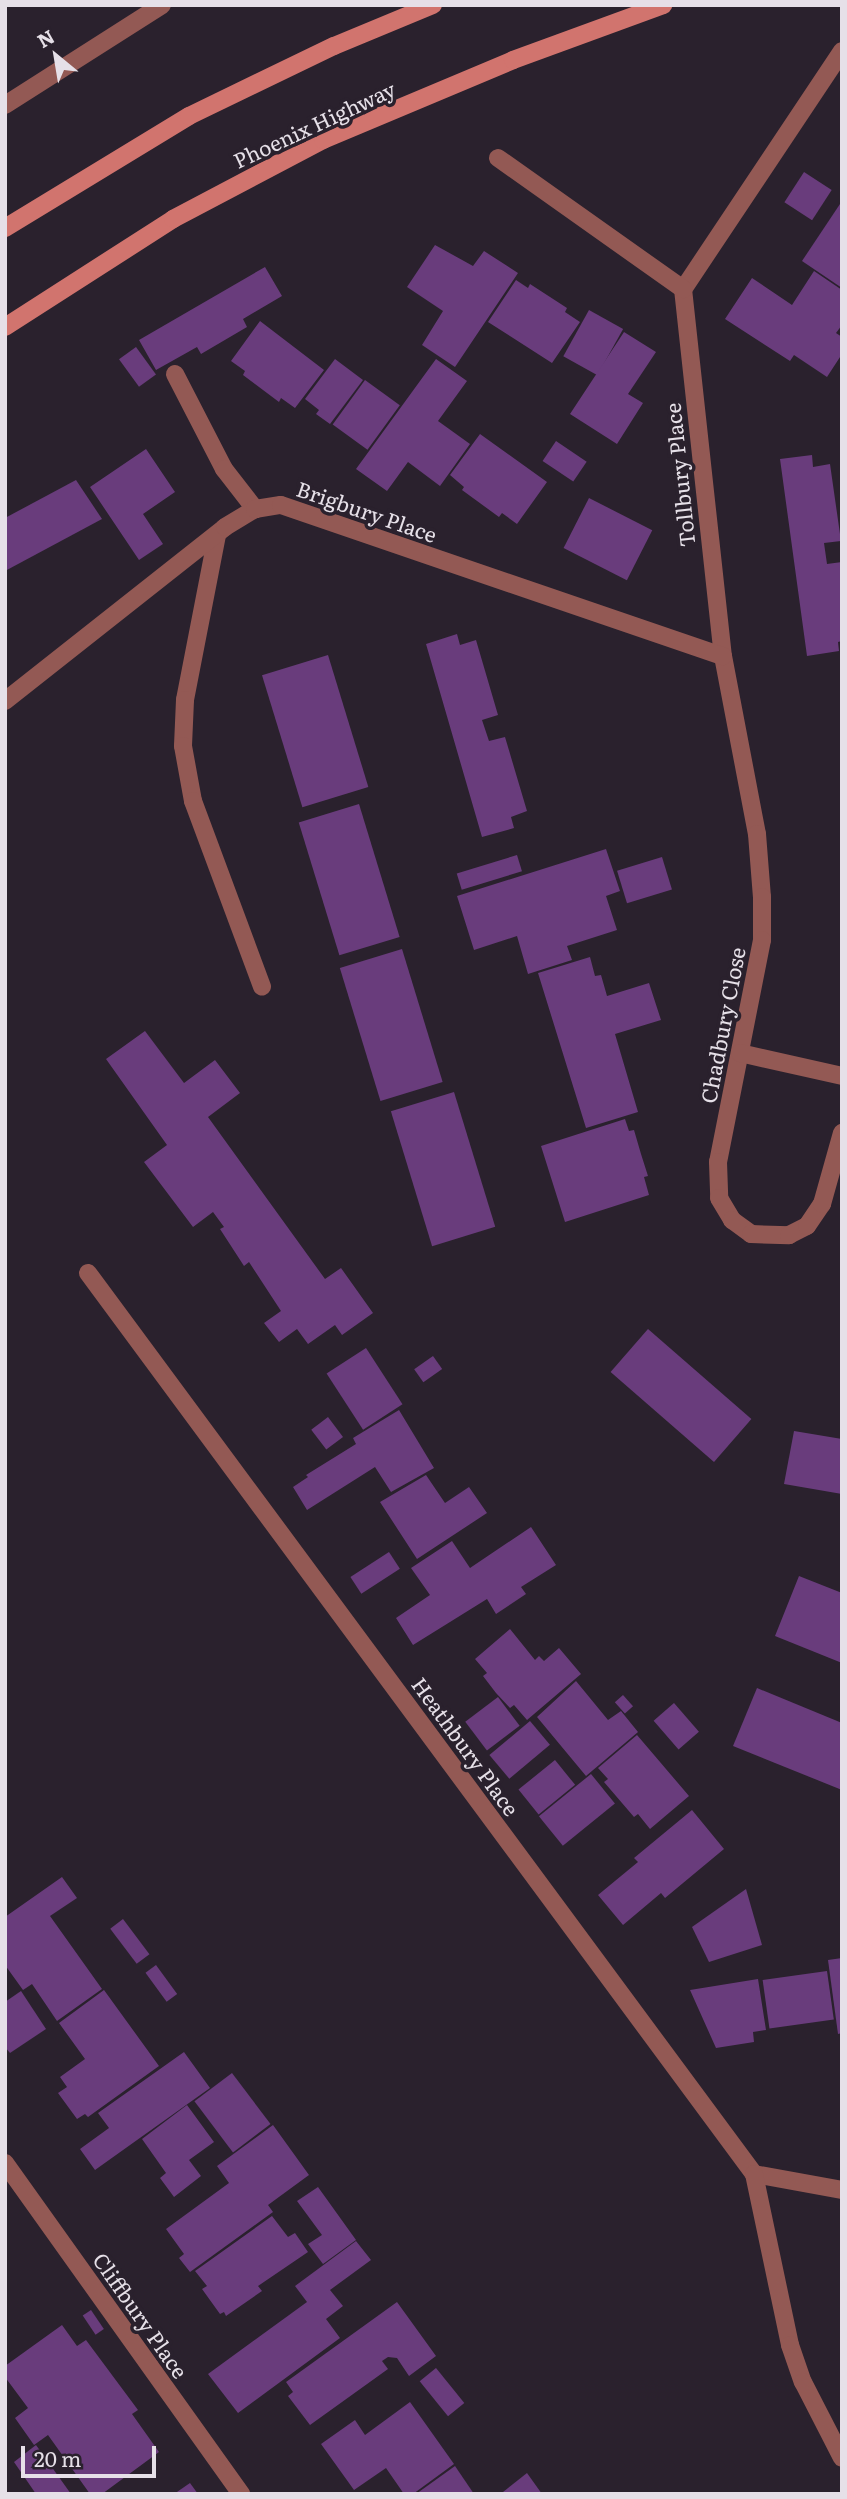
<!DOCTYPE html>
<html>
<head>
<meta charset="utf-8">
<style>
	body { margin:0 }
	#map { position:relative; width:847px; height:2499px; overflow:hidden; background:#2a212d; font-family:Literata,serif }
	div>[style] { position:absolute }
	[style*='--x'] { left:calc(var(--x)*1px); top:calc(var(--y)*1px); width:calc(var(--w)*1px); rotate:calc(var(--a)*1deg) }
	.building>* { inset:0; background:#693c7c; transform-origin:0 0 }
	.service>* { height:18px; margin:-9px; padding:0 9px; transform-origin:9px; border-radius:9px; background:#935954 }
	.minor>* { height:18px; margin:-9px; padding:0 9px; transform-origin:9px; border-radius:9px; background:#935954 }
	.secondary>* { height:18px; margin:-9px; padding:0 9px; transform-origin:9px; border-radius:9px; background:#d1746e }
	span { translate:-50% -50%; white-space:nowrap; text-align:center; line-height:1.15; -webkit-text-stroke:7px #2a212d; paint-order:stroke }
	.street-label { font-size:21px; color:#e6e0e8 }
	.frame { position:absolute; inset:0; border:7px solid #e6e0e8; pointer-events:none }
	.north { position:absolute; left:21px; top:21px; width:70px; height:70px; -webkit-text-stroke:5px #2a212d; paint-order:stroke; rotate:330deg; font-size:19px; font-weight:700; line-height:28px; text-align:center; color:#e6e0e8 }
	.north::after { content:''; display:block; margin:auto; width:24px; height:32px; background:#e6e0e8; clip-path:polygon(50% 0,100% 100%,50% 72%,0 100%) }
	.scale { position:absolute; left:21px; top:2446px; width:135px; height:32px; box-sizing:border-box; border:4px solid #e6e0e8; border-top:0; padding-left:9px; font-size:21px; line-height:24px; white-space:nowrap; color:#e6e0e8; -webkit-text-stroke:5px #2a212d; paint-order:stroke }
</style>
</head>
<body>
<div id="map">
	<div class="building">
		<i style="left:804px;top:172px;width:33px;height:36px;rotate:33deg"></i>
		<i style="clip-path:polygon(842px 201px,842px 288px,802px 261px)"></i>
		<i style="clip-path:polygon(435px 245px,473px 266px,484px 251px,518px 273px,455px 367px,422px 345px,443px 311px,407px 287px)"></i>
		<i style="clip-path:polygon(265px 267px,282px 296px,243px 319px,247px 327px,201px 354px,197px 347px,156px 370px,139px 340px)"></i>
		<i style="clip-path:polygon(814px 271px,842px 290px,842px 325px,836px 333px,842px 337px,842px 354px,827px 377px,794px 355px,790px 361px,725px 319px,752px 278px,792px 305px)"></i>
		<i style="clip-path:polygon(516px 280px,528px 288px,530px 284px,567px 308px,565px 312px,580px 322px,552px 363px,488px 322px)"></i>
		<i style="left:589px;top:310px;width:39px;height:53px;rotate:29deg"></i>
		<i style="clip-path:polygon(260px 321px,324px 370px,295px 408px,281px 398px,279px 402px,243px 375px,245px 371px,231px 361px)"></i>
		<i style="clip-path:polygon(624px 332px,656px 352px,628px 394px,643px 403px,617px 444px,570px 414px)"></i>
		<i style="left:136px;top:347px;width:34px;height:21px;rotate:54deg"></i>
		<i style="clip-path:polygon(335px 359px,363px 380px,330px 424px,316px 414px,319px 410px,305px 399px)"></i>
		<i style="clip-path:polygon(436px 359px,467px 381px,438px 421px,470px 444px,440px 486px,408px 462px,387px 491px,356px 469px)"></i>
		<i style="left:365px;top:380px;width:43px;height:55px;rotate:36deg"></i>
		<i style="clip-path:polygon(480px 434px,547px 482px,517px 524px,502px 513px,499px 517px,462px 490px,464px 487px,450px 475px)"></i>
		<i style="left:556px;top:441px;width:37px;height:24px;rotate:34deg"></i>
		<i style="clip-path:polygon(146px 449px,175px 492px,143px 514px,163px 544px,139px 560px,90px 487px)"></i>
		<i style="clip-path:polygon(812px 455px,813px 467px,830px 464px,841px 541px,824px 543px,827px 564px,842px 562px,842px 641px,838px 642px,839px 651px,807px 656px,780px 459px)"></i>
		<i style="clip-path:polygon(76px 480px,102px 519px,5px 571px,5px 518px)"></i>
		<i style="left:589px;top:498px;width:71px;height:56px;rotate:27deg"></i>
		<i style="clip-path:polygon(457px 634px,460px 645px,476px 640px,498px 715px,482px 720px,489px 741px,505px 737px,527px 811px,511px 817px,514px 828px,482px 837px,426px 644px)"></i>
		<i style="left:328px;top:655px;width:138px;height:69px;rotate:73deg"></i>
		<i style="left:359px;top:804px;width:139px;height:63px;rotate:73deg"></i>
		<i style="clip-path:polygon(606px 849px,620px 891px,606px 896px,617px 930px,567px 946px,572px 960px,528px 974px,517px 936px,474px 950px,457px 896px)"></i>
		<i style="left:517px;top:855px;width:17px;height:63px;rotate:73deg"></i>
		<i style="left:662px;top:857px;width:34px;height:47px;rotate:73deg"></i>
		<i style="left:402px;top:949px;width:139px;height:65px;rotate:73deg"></i>
		<i style="clip-path:polygon(590px 957px,595px 976px,601px 975px,607px 996px,649px 983px,661px 1020px,615px 1034px,638px 1112px,586px 1128px,538px 973px)"></i>
		<i style="clip-path:polygon(145px 1031px,184px 1083px,215px 1060px,240px 1093px,208px 1117px,325px 1279px,341px 1268px,373px 1313px,342px 1335px,335px 1325px,308px 1344px,297px 1329px,279px 1342px,264px 1323px,281px 1311px,249px 1262px,244px 1266px,220px 1229px,224px 1227px,213px 1212px,193px 1227px,144px 1162px,167px 1145px,106px 1059px)"></i>
		<i style="left:454px;top:1092px;width:141px;height:66px;rotate:73deg"></i>
		<i style="clip-path:polygon(625px 1119px,629px 1131px,634px 1130px,641px 1154px,648px 1176px,644px 1177px,649px 1195px,565px 1222px,541px 1146px)"></i>
		<i style="left:648px;top:1329px;width:137px;height:57px;rotate:41deg"></i>
		<i style="left:366px;top:1348px;width:67px;height:47px;rotate:57deg"></i>
		<i style="left:433px;top:1356px;width:16px;height:23px;rotate:55deg"></i>
		<i style="clip-path:polygon(399px 1410px,434px 1468px,391px 1492px,375px 1467px,307px 1510px,293px 1487px,308px 1477px,306px 1475px,356px 1444px,353px 1438px)"></i>
		<i style="left:328px;top:1417px;width:25px;height:21px;rotate:53deg"></i>
		<i style="clip-path:polygon(794px 1431px,842px 1439px,842px 1494px,784px 1484px)"></i>
		<i style="clip-path:polygon(426px 1475px,445px 1503px,469px 1487px,487px 1513px,417px 1559px,380px 1502px)"></i>
		<i style="clip-path:polygon(531px 1527px,556px 1565px,521px 1587px,526px 1594px,496px 1614px,487px 1599px,413px 1645px,396px 1618px,430px 1595px,411px 1568px,452px 1541px,470px 1568px)"></i>
		<i style="left:389px;top:1552px;width:20px;height:46px;rotate:57deg"></i>
		<i style="clip-path:polygon(799px 1576px,842px 1593px,842px 1663px,775px 1636px)"></i>
		<i style="clip-path:polygon(510px 1629px,535px 1660px,539px 1656px,544px 1661px,559px 1648px,581px 1674px,527px 1720px,514px 1705px,510px 1708px,496px 1693px,483px 1676px,487px 1673px,475px 1659px)"></i>
		<i style="clip-path:polygon(576px 1681px,608px 1720px,621px 1711px,638px 1732px,586px 1776px,537px 1717px)"></i>
		<i style="clip-path:polygon(757px 1688px,842px 1723px,842px 1790px,733px 1746px)"></i>
		<i style="left:623px;top:1695px;width:15px;height:11px;rotate:48deg"></i>
		<i style="left:498px;top:1697px;width:36px;height:41px;rotate:53deg"></i>
		<i style="left:674px;top:1703px;width:38px;height:27px;rotate:49deg"></i>
		<i style="left:530px;top:1721px;width:31px;height:53px;rotate:50deg"></i>
		<i style="clip-path:polygon(637px 1735px,689px 1796px,650px 1829px,638px 1814px,634px 1817px,604px 1782px,608px 1779px,598px 1768px)"></i>
		<i style="left:555px;top:1760px;width:32px;height:47px;rotate:51deg"></i>
		<i style="left:591px;top:1774px;width:38px;height:67px;rotate:51deg"></i>
		<i style="clip-path:polygon(692px 1810px,724px 1849px,665px 1898px,661px 1893px,623px 1925px,598px 1895px,638px 1862px,634px 1858px)"></i>
		<i style="clip-path:polygon(62px 1877px,77px 1898px,50px 1916px,102px 1989px,57px 2021px,32px 1984px,23px 1990px,5px 1965px,5px 1917px)"></i>
		<i style="clip-path:polygon(746px 1889px,762px 1945px,709px 1962px,692px 1927px)"></i>
		<i style="left:123px;top:1919px;width:44px;height:16px;rotate:53deg"></i>
		<i style="clip-path:polygon(842px 1958px,842px 2033px,838px 2034px,828px 1960px)"></i>
		<i style="left:156px;top:1965px;width:36px;height:13px;rotate:54deg"></i>
		<i style="left:827px;top:1971px;width:49px;height:65px;rotate:82deg"></i>
		<i style="clip-path:polygon(758px 1979px,766px 2030px,753px 2032px,754px 2042px,716px 2048px,690px 1990px)"></i>
		<i style="clip-path:polygon(104px 1990px,159px 2066px,88px 2117px,85px 2114px,77px 2119px,58px 2093px,67px 2087px,60px 2077px,85px 2059px,59px 2023px)"></i>
		<i style="clip-path:polygon(21px 1991px,46px 2029px,10px 2053px,5px 2047px,5px 2002px)"></i>
		<i style="clip-path:polygon(184px 2052px,210px 2088px,95px 2170px,80px 2149px,109px 2128px,98px 2113px)"></i>
		<i style="left:232px;top:2073px;width:64px;height:47px;rotate:53deg"></i>
		<i style="clip-path:polygon(187px 2105px,214px 2142px,189px 2160px,201px 2176px,174px 2197px,160px 2178px,166px 2173px,142px 2139px)"></i>
		<i style="clip-path:polygon(273px 2125px,309px 2175px,268px 2205px,273px 2212px,190px 2272px,179px 2258px,184px 2254px,166px 2229px,229px 2183px,217px 2166px)"></i>
		<i style="clip-path:polygon(318px 2187px,356px 2240px,323px 2264px,308px 2244px,322px 2235px,297px 2201px)"></i>
		<i style="clip-path:polygon(272px 2216px,288px 2237px,295px 2233px,308px 2252px,258px 2286px,262px 2291px,226px 2316px,224px 2312px,220px 2314px,202px 2289px,207px 2286px,195px 2271px)"></i>
		<i style="clip-path:polygon(356px 2241px,371px 2260px,330px 2290px,343px 2306px,326px 2319px,340px 2338px,238px 2413px,208px 2374px,307px 2302px,295px 2286px)"></i>
		<i style="clip-path:polygon(397px 2302px,436px 2356px,409px 2376px,397px 2358px,388px 2357px,382px 2361px,388px 2369px,310px 2425px,288px 2396px,293px 2392px,286px 2382px)"></i>
		<i style="left:91px;top:2310px;width:23px;height:10px;rotate:56deg"></i>
		<i style="clip-path:polygon(62px 2325px,77px 2346px,86px 2340px,138px 2410px,132px 2414px,159px 2452px,102px 2494px,90px 2494px,48px 2435px,34px 2445px,15px 2418px,28px 2408px,5px 2377px,5px 2366px)"></i>
		<i style="left:436px;top:2368px;width:45px;height:21px;rotate:51deg"></i>
		<i style="clip-path:polygon(410px 2402px,454px 2464px,413px 2494px,404px 2494px,386px 2468px,354px 2490px,321px 2444px,355px 2420px,365px 2435px)"></i>
		<i style="clip-path:polygon(36px 2445px,71px 2494px,36px 2494px,14px 2462px)"></i>
		<i style="clip-path:polygon(455px 2466px,474px 2494px,416px 2494px)"></i>
		<i style="clip-path:polygon(527px 2473px,542px 2494px,504px 2494px,503px 2492px)"></i>
		<i style="clip-path:polygon(190px 2483px,198px 2494px,174px 2494px)"></i>
	</div>
	<div class="service">
		<i style="--x:5;--y:105;--w:186;--a:-32.5"></i>
		<i style="--x:175;--y:374;--w:107;--a:62.7"></i>
		<i style="--x:224;--y:469;--w:51;--a:52.2"></i>
		<i style="--x:217;--y:535;--w:168;--a:101"></i>
		<i style="--x:185;--y:700;--w:46;--a:92.5"></i>
		<i style="--x:183;--y:746;--w:56;--a:79.7"></i>
		<i style="--x:193;--y:801;--w:198;--a:69.6"></i>
	</div>
	<div class="minor">
		<i style="--x:842;--y:51;--w:286;--a:123.7"></i>
		<i style="--x:683;--y:289;--w:369;--a:83.8"></i>
		<i style="--x:723;--y:656;--w:181;--a:79.2"></i>
		<i style="--x:757;--y:834;--w:63;--a:85.5"></i>
		<i style="--x:762;--y:897;--w:43;--a:90"></i>
		<i style="--x:762;--y:940;--w:226;--a:101.2"></i>
		<i style="--x:718;--y:1162;--w:36;--a:88"></i>
		<i style="--x:719;--y:1198;--w:26;--a:59"></i>
		<i style="--x:732;--y:1220;--w:24;--a:36"></i>
		<i style="--x:751;--y:1234;--w:38;--a:2"></i>
		<i style="--x:789;--y:1235;--w:20;--a:-27"></i>
		<i style="--x:807;--y:1226;--w:27;--a:-56"></i>
		<i style="--x:822;--y:1204;--w:74;--a:-74.3"></i>
		<i style="--x:498;--y:158;--w:227;--a:35.3"></i>
		<i style="--x:5;--y:701;--w:280;--a:-38.3"></i>
		<i style="--x:225;--y:527;--w:35;--a:-31"></i>
		<i style="--x:255;--y:509;--w:26;--a:-9"></i>
		<i style="--x:281;--y:505;--w:467;--a:18.9"></i>
		<i style="--x:740;--y:1053;--w:105;--a:12.7"></i>
		<i style="--x:88;--y:1273;--w:1120;--a:53.53"></i>
		<i style="--x:754;--y:2174;--w:89;--a:10.3"></i>
		<i style="--x:5;--y:2163;--w:407;--a:54.5"></i>
		<i style="--x:754;--y:2174;--w:175;--a:78.1"></i>
		<i style="--x:790;--y:2345;--w:39;--a:71"></i>
		<i style="--x:803;--y:2382;--w:85;--a:62.8"></i>
	</div>
	<div class="secondary">
		<i style="--x:5;--y:228;--w:215;--a:-31.3"></i>
		<i style="--x:189;--y:116;--w:161;--a:-25.8"></i>
		<i style="--x:334;--y:46;--w:107;--a:-22.5"></i>
		<i style="--x:5;--y:327;--w:200;--a:-32.7"></i>
		<i style="--x:173;--y:219;--w:170;--a:-27.8"></i>
		<i style="--x:323;--y:140;--w:206;--a:-22.8"></i>
		<i style="--x:513;--y:60;--w:160;--a:-20.1"></i>
	</div>
	<div class="street-label">
		<span style="left:314px;top:124px;rotate:-25deg">Phoenix Highway</span>
		<span style="left:679px;top:475px;rotate:-96deg">Tollbury Place</span>
		<span style="left:367px;top:511px;rotate:19deg">Brigbury Place</span>
		<span style="left:722px;top:1025px;rotate:-79deg">Chadbury Close</span>
		<span style="left:466px;top:1746px;rotate:54deg">Heathbury Place</span>
		<span style="left:141px;top:2315px;rotate:55deg">Cliffbury Place</span>
	</div>
	<div class="frame"></div>
	<div class="north">N</div>
	<div class="scale">20 m</div>
</div>
</body>
</html>
